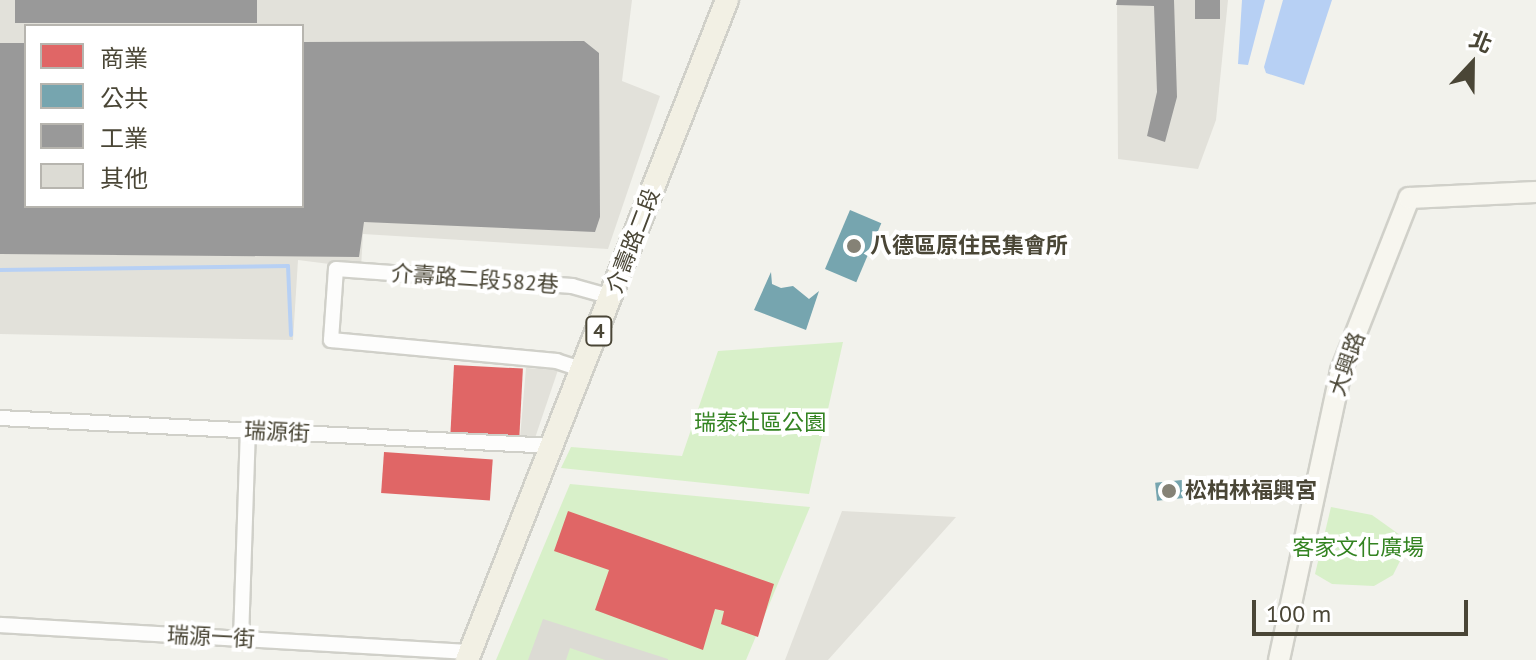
<!DOCTYPE html>
<html>
<head>
<meta charset="utf-8">
<style>
	body { margin:0 }
	#map { position:relative; width:1536px; height:660px; overflow:hidden; background:#f2f2ec; font-family:"PT Sans","Noto Sans TC",sans-serif }
	div>[style] { position:absolute }
	[style*='--x'] { left:calc(var(--x)*1px); top:calc(var(--y)*1px); width:calc(var(--w)*1px); rotate:calc(var(--a)*1deg) }
	.industrial>* { inset:0; background:#e2e1da }
	.green>* { inset:0; background:#d8f0c9 }
	.water>* { inset:0; background:#b7d0f4 }
	.shops>* { inset:0; background:#e06666; transform-origin:0 0 }
	.public>* { inset:0; background:#76a5af; transform-origin:0 0 }
	.industry>* { inset:0; background:#999; transform-origin:0 0 }
	.stream>* { height:4px; margin:-2px; padding:0 2px; transform-origin:2px; border-radius:2px; background:#b7d0f4 }
	.building>* { inset:0; background:#dcdbd4 }
	.roads { filter:drop-shadow(2px 0 #d0d0c9) drop-shadow(-2px 0 #d0d0c9) drop-shadow(0 2px #d0d0c9) drop-shadow(0 -2px #d0d0c9) }
	.street>* { height:14px; margin:-7px; padding:0 7px; transform-origin:7px; border-radius:7px; background:#fdfdfc }
	.secondary>* { height:20px; margin:-10px; padding:0 10px; transform-origin:10px; border-radius:10px; background:#f7f6ef }
	.primary>* { height:22px; margin:-11px; padding:0 11px; transform-origin:11px; border-radius:11px; background:#f2f0e4 }
	.dots>* { width:22px; height:22px; translate:-50% -50%; box-sizing:border-box; border:4px solid #fff; border-radius:50% }
	span { translate:-50% -50%; white-space:nowrap; text-align:center; line-height:1.15; -webkit-text-stroke:8px #fff; paint-order:stroke }
	.shield-label span { padding:2px 6px; background:#fff; border:2px solid; border-radius:6px; -webkit-text-stroke-width:0 }
	.shield-label { font-size:20px; color:#4a4636; font-weight:700 }
	.street-label { font-size:22px; color:#4a4636 }
	.poi-label { font-size:22px; color:#4a4636; font-weight:700 }
	.left { translate:0 -50%; text-align:left }
	.park-label { font-size:22px; color:#338321 }
	.legend { position:absolute; left:24px; top:24px; width:280px; height:184px; box-sizing:border-box; background:#fff; border:2px solid #b7b5af; margin:0; padding:10px 14px; list-style:none; font-size:24px; color:#4a4636 }
	.legend li { display:flex; align-items:center; gap:16px; height:40px }
	.legend b { width:40px; border:2px solid #b7b5af }
	.north { position:absolute; left:1432px; top:24px; width:80px; height:80px; -webkit-text-stroke:6px #fff; paint-order:stroke; rotate:22deg; font-size:22px; font-weight:700; line-height:32px; text-align:center; color:#4a4636 }
	.north::after { content:''; display:block; margin:auto; width:28px; height:36px; background:#4a4636; clip-path:polygon(50% 0,100% 100%,50% 72%,0 100%) }
	.scale { position:absolute; left:1252px; top:600px; width:216px; height:36px; box-sizing:border-box; border:4px solid #4a4636; border-top:0; padding-left:10px; font-size:24px; line-height:28px; white-space:nowrap; color:#4a4636; -webkit-text-stroke:6px #fff; paint-order:stroke }
</style>
</head>
<body>
<div id="map">
	<div class="industrial">
		<i style="clip-path:polygon(evenodd,0 0,632px 0,622px 81px,660px 96px,608px 249px,363px 234px,361px 268px,298px 260px,293px 340px,0 334px,0 0,26px 26px,302px 26px,302px 206px,26px 206px,26px 26px)"></i>
		<i style="clip-path:polygon(1117px 0,1228px 0,1216px 120px,1198px 169px,1118px 159px)"></i>
		<i style="clip-path:polygon(526px 368px,558px 370px,534px 441px,520px 438px)"></i>
		<i style="clip-path:polygon(842px 511px,956px 517px,828px 660px,785px 660px)"></i>
	</div>
	<div class="green">
		<i style="clip-path:polygon(843px 342px,809px 494px,561px 468px,571px 447px,682px 456px,718px 351px)"></i>
		<i style="clip-path:polygon(570px 484px,810px 507px,746px 660px,496px 660px)"></i>
		<i style="clip-path:polygon(1331px 507px,1372px 515px,1400px 535px,1404px 553px,1393px 575px,1374px 586px,1332px 584px,1315px 574px)"></i>
	</div>
	<div class="water">
		<i style="clip-path:polygon(1242px 0,1265px 0,1248px 65px,1238px 64px)"></i>
		<i style="clip-path:polygon(1283px 0,1332px 0,1304px 85px,1266px 73px,1264px 67px)"></i>
	</div>
	<div class="shops">
		<i style="left:454px;top:365px;width:69px;height:68px;rotate:3deg"></i>
		<i style="left:384px;top:452px;width:109px;height:41px;rotate:4deg"></i>
		<i style="clip-path:polygon(568px 511px,774px 584px,758px 637px,721px 624px,724px 611px,715px 609px,703px 650px,595px 610px,609px 570px,554px 551px)"></i>
	</div>
	<div class="public">
		<i style="left:850px;top:210px;width:34px;height:64px;rotate:23deg"></i>
		<i style="clip-path:polygon(771px 272px,772px 284px,781px 288px,793px 286px,809px 299px,819px 291px,806px 330px,754px 310px)"></i>
		<i style="left:1182px;top:480px;width:18px;height:27px;rotate:84deg"></i>
	</div>
	<div class="industry">
		<i style="left:15px;top:0;width:242px;height:23px"></i>
		<i style="clip-path:polygon(1117px 0,1174px 0,1177px 97px,1165px 142px,1147px 136px,1157px 92px,1154px 6px,1116px 5px)"></i>
		<i style="left:1195px;top:0;width:25px;height:19px"></i>
		<i style="clip-path:polygon(584px 41px,599px 53px,600px 217px,595px 232px,364px 222px,359px 257px,0 254px,0 43px,26px 43px,26px 206px,302px 206px,302px 42px)"></i>
	</div>
	<div class="stream">
		<i style="--x:0;--y:270;--w:288;--a:-0.8"></i>
		<i style="--x:288;--y:266;--w:69;--a:87.5"></i>
	</div>
	<div class="building">
		<i style="clip-path:polygon(543px 619px,668px 659px,668px 660px,605px 660px,570px 648px,566px 660px,528px 660px)"></i>
	</div>
	<div class="roads">
		<div class="street">
			<i style="--x:584;--y:370;--w:28;--a:-162"></i>
			<i style="--x:557;--y:361;--w:227;--a:-174.7"></i>
			<i style="--x:331;--y:340;--w:71;--a:-86"></i>
			<i style="--x:336;--y:269;--w:237;--a:4.1"></i>
			<i style="--x:572;--y:286;--w:41;--a:15.4"></i>
			<i style="--x:0;--y:418;--w:555;--a:2.89"></i>
			<i style="--x:0;--y:625;--w:471;--a:3.3"></i>
			<i style="--x:241;--y:639;--w:208;--a:-88.1"></i>
		</div>
		<div class="secondary">
			<i style="--x:1279;--y:660;--w:296;--a:-77.9"></i>
			<i style="--x:1341;--y:371;--w:186;--a:-68.5"></i>
			<i style="--x:1409;--y:198;--w:127;--a:-2.7"></i>
		</div>
		<div class="primary">
			<i style="--x:467;--y:660;--w:709;--a:-68.5"></i>
		</div>
	</div>
	<div class="dots">
		<i style="left:854px;top:246px;background:#858276"></i>
		<i style="left:1169px;top:491px;background:#858276"></i>
	</div>
	<div class="shield-label">
		<span style="left:599px;top:331px">4</span>
	</div>
	<div class="street-label">
		<span style="left:633px;top:241px;rotate:-69deg">介壽路二段</span>
		<span style="left:475px;top:279px;rotate:4deg">介壽路二段582巷</span>
		<span style="left:1347px;top:364px;rotate:-71deg">大興路</span>
		<span style="left:277px;top:432px;rotate:3deg">瑞源街</span>
		<span style="left:211px;top:637px;rotate:3deg">瑞源一街</span>
	</div>
	<div class="poi-label">
		<span class="left" style="left:870px;top:246px">八德區原住民集會所</span>
		<span class="left" style="left:1185px;top:491px">松柏林福興宮</span>
	</div>
	<div class="park-label">
		<span style="left:760px;top:423px">瑞泰社區公園</span>
		<span style="left:1358px;top:548px">客家文化廣場</span>
	</div>
	<ul class="legend">
	<li><b style="height:22px;background:#e06666"></b>商業</li>
	<li><b style="height:22px;background:#76a5af"></b>公共</li>
	<li><b style="height:22px;background:#999"></b>工業</li>
	<li><b style="height:22px;background:#dcdbd4"></b>其他</li>
	</ul>
	<div class="north">北</div>
	<div class="scale">100 m</div>
</div>
</body>
</html>
